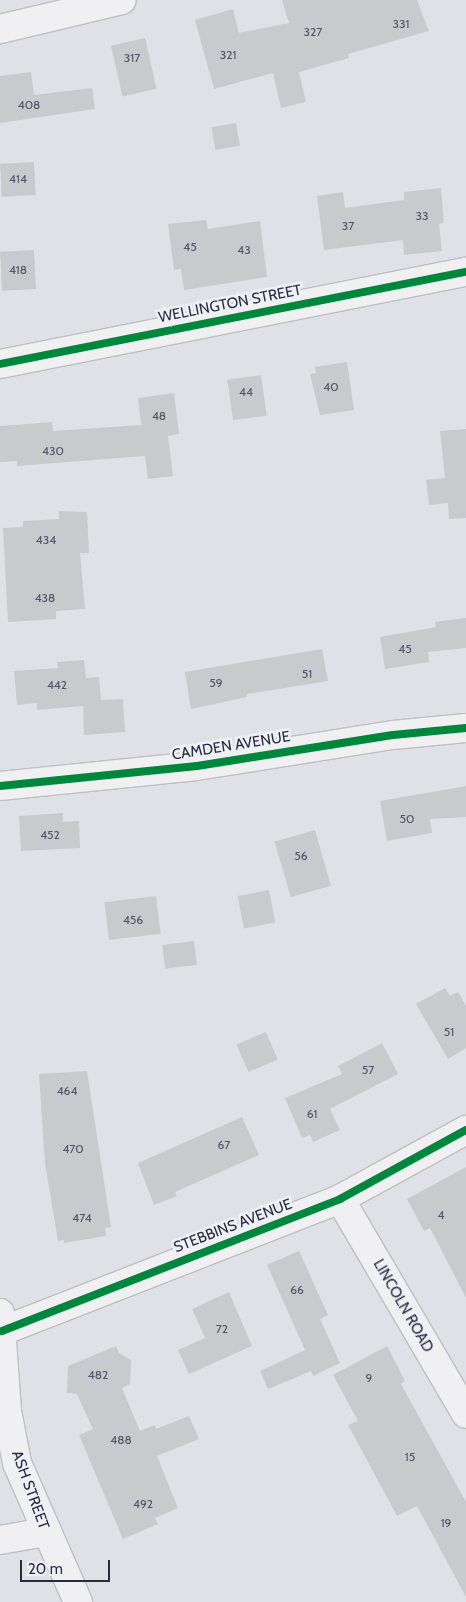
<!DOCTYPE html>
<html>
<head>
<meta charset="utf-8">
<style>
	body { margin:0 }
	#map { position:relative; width:466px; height:1602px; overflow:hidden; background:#e0e1e6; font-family:Cabin,sans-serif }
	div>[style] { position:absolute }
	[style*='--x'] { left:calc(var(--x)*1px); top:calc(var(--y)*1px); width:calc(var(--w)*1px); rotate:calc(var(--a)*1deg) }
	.building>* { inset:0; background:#c9cace; transform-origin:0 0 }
	.roads { filter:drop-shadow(1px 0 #bebfc4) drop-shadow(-1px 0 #bebfc4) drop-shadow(0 1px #bebfc4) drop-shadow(0 -1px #bebfc4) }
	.minor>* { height:28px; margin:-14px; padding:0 14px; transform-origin:14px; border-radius:14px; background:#f0f0f2 }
	.cycleway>* { height:8px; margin:-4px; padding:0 4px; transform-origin:4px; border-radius:4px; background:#00873e }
	span { translate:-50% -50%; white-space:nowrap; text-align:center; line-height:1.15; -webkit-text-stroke:5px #eef0f5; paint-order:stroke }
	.number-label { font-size:12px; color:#505464 }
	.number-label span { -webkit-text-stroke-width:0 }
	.street-label { font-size:15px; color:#272c3f }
	.scale { position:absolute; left:20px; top:1560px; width:90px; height:22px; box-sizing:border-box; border:2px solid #272c3f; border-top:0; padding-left:6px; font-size:15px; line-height:18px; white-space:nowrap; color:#272c3f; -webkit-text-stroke:4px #eef0f5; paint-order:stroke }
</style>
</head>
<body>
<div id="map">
	<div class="building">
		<i style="clip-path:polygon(282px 0,417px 0,429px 31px,348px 54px,349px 58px,299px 72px,306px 102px,281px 108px,273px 73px,214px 89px,195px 20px,233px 9px,239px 33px,289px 23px)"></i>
		<i style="left:145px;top:38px;width:52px;height:35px;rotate:77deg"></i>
		<i style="clip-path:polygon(31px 72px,34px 95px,92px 88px,95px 109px,0 123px,0 76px)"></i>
		<i style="left:236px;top:123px;width:23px;height:25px;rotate:80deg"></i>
		<i style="left:34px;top:162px;width:33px;height:34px;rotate:87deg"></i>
		<i style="clip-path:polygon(441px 188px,444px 223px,439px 224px,442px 251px,404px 255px,403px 240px,324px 250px,317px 196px,343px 192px,345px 208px,404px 200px,404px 192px)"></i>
		<i style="clip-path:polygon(206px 220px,208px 229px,260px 221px,267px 277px,184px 290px,181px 269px,174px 270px,168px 224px)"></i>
		<i style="left:34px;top:250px;width:39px;height:34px;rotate:87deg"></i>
		<i style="clip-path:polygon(347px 362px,354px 410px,320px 415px,310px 374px,316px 373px,315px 367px)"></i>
		<i style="left:261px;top:375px;width:41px;height:34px;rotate:82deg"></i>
		<i style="clip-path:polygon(174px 393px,179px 434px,168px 436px,173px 476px,148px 479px,145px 456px,17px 466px,17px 461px,0 462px,0 426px,52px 422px,53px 431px,141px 425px,138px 398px)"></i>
		<i style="clip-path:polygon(466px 429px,466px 518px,449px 519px,448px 503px,429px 505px,426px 480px,445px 478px,440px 431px)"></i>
		<i style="clip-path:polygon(59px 511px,87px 512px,89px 553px,80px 553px,85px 609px,56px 611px,56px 619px,8px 622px,3px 528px,23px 527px,23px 521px,59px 519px)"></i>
		<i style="clip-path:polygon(466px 618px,466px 648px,428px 652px,429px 662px,385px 669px,380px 637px,436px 627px,435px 622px)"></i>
		<i style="clip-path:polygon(322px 649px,328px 681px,247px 694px,247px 697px,191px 709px,185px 672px)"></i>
		<i style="clip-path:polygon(84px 660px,86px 678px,99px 677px,101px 700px,123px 699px,125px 732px,84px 735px,83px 706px,37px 710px,37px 703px,17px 705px,14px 671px,58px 668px,57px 662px)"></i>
		<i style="clip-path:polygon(466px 786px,466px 817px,430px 819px,432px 833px,387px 841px,380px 801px)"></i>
		<i style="clip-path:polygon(63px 813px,63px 822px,79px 821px,80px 848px,21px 851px,19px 816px)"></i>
		<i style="left:315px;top:830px;width:58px;height:42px;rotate:74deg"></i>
		<i style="left:269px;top:890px;width:33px;height:32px;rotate:79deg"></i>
		<i style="left:156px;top:896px;width:38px;height:52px;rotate:83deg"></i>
		<i style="left:194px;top:941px;width:24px;height:32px;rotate:83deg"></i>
		<i style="clip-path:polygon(445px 988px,450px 996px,458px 992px,466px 1006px,466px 1048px,448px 1059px,416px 1004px)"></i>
		<i style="left:266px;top:1032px;width:30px;height:32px;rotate:67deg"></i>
		<i style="clip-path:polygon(382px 1043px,398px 1074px,330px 1109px,340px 1130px,313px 1142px,310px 1135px,302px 1138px,285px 1098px,342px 1074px,338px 1066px)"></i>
		<i style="clip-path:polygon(87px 1071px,111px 1227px,105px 1228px,106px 1236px,64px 1243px,64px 1240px,58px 1241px,45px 1164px,39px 1074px)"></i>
		<i style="clip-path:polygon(242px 1117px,259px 1155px,175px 1192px,177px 1196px,154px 1205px,138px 1163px)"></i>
		<i style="clip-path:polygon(466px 1167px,466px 1298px,430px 1228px,424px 1231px,407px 1199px)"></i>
		<i style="clip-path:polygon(299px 1251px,328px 1315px,320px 1319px,340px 1363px,313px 1376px,311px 1371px,268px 1389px,260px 1371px,305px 1350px,267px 1265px)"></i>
		<i style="clip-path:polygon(229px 1292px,252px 1346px,189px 1374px,178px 1350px,205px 1338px,192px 1309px)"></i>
		<i style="clip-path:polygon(116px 1346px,119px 1353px,131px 1360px,130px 1384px,122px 1388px,140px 1431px,155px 1425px,156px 1429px,189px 1416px,199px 1439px,157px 1456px,178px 1508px,155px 1518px,158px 1524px,123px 1539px,79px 1435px,93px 1429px,77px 1394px,67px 1393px,68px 1366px)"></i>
		<i style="clip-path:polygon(387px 1346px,405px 1381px,401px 1384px,466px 1502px,466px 1597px,417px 1506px,397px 1516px,348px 1425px,358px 1421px,333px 1375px)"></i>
	</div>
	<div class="roads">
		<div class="minor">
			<i style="--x:0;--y:29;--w:125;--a:-13.4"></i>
			<i style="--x:0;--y:364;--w:475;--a:-11.2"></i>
			<i style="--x:0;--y:786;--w:198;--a:-5.8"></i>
			<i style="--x:197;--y:766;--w:198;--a:-9"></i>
			<i style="--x:393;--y:735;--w:73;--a:-5.5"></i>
			<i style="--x:340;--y:1199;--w:249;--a:59.6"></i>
			<i style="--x:0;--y:1313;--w:98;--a:85.9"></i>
			<i style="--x:7;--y:1411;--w:53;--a:79.1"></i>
			<i style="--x:17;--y:1463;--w:152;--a:66.3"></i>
			<i style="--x:2;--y:1331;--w:363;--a:-21.3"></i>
			<i style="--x:340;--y:1199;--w:144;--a:-28.7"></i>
			<i style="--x:0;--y:1540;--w:46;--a:-10.1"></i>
		</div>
	</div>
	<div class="cycleway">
		<i style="--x:0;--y:364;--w:475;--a:-11.2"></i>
		<i style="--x:0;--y:786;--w:198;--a:-5.8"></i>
		<i style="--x:197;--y:766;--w:198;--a:-9"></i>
		<i style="--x:393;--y:735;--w:73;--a:-5.5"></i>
		<i style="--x:2;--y:1331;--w:363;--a:-21.3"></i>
		<i style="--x:340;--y:1199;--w:144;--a:-28.7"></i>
	</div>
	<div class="number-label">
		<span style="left:401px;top:24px">331</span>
		<span style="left:313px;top:32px">327</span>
		<span style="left:228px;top:55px">321</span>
		<span style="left:132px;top:58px">317</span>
		<span style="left:29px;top:105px">408</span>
		<span style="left:18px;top:179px">414</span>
		<span style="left:422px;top:216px">33</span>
		<span style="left:348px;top:226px">37</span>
		<span style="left:190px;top:247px">45</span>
		<span style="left:244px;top:250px">43</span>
		<span style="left:18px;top:270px">418</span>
		<span style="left:331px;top:387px">40</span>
		<span style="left:246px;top:392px">44</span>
		<span style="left:159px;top:416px">48</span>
		<span style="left:53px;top:451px">430</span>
		<span style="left:46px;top:540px">434</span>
		<span style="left:45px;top:598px">438</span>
		<span style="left:405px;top:649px">45</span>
		<span style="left:307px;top:674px">51</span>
		<span style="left:216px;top:683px">59</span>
		<span style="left:57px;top:685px">442</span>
		<span style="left:407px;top:819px">50</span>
		<span style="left:50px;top:835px">452</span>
		<span style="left:301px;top:856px">56</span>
		<span style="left:133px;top:920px">456</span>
		<span style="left:449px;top:1032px">51</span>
		<span style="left:368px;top:1070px">57</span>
		<span style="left:67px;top:1091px">464</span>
		<span style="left:312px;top:1114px">61</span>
		<span style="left:224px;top:1145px">67</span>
		<span style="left:73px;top:1149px">470</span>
		<span style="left:441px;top:1215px">4</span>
		<span style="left:82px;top:1218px">474</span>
		<span style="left:297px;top:1290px">66</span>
		<span style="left:222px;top:1329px">72</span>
		<span style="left:98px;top:1375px">482</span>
		<span style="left:369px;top:1378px">9</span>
		<span style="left:121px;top:1440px">488</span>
		<span style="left:410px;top:1457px">15</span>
		<span style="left:143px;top:1504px">492</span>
		<span style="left:446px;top:1523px">19</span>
	</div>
	<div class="street-label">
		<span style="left:230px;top:304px;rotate:-11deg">WELLINGTON STREET</span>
		<span style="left:231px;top:746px;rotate:-9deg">CAMDEN AVENUE</span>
		<span style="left:233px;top:1226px;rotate:-21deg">STEBBINS AVENUE</span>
		<span style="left:403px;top:1306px;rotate:60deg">LINCOLN ROAD</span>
		<span style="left:30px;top:1490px;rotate:70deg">ASH STREET</span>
	</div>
	<div class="scale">20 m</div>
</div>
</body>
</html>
